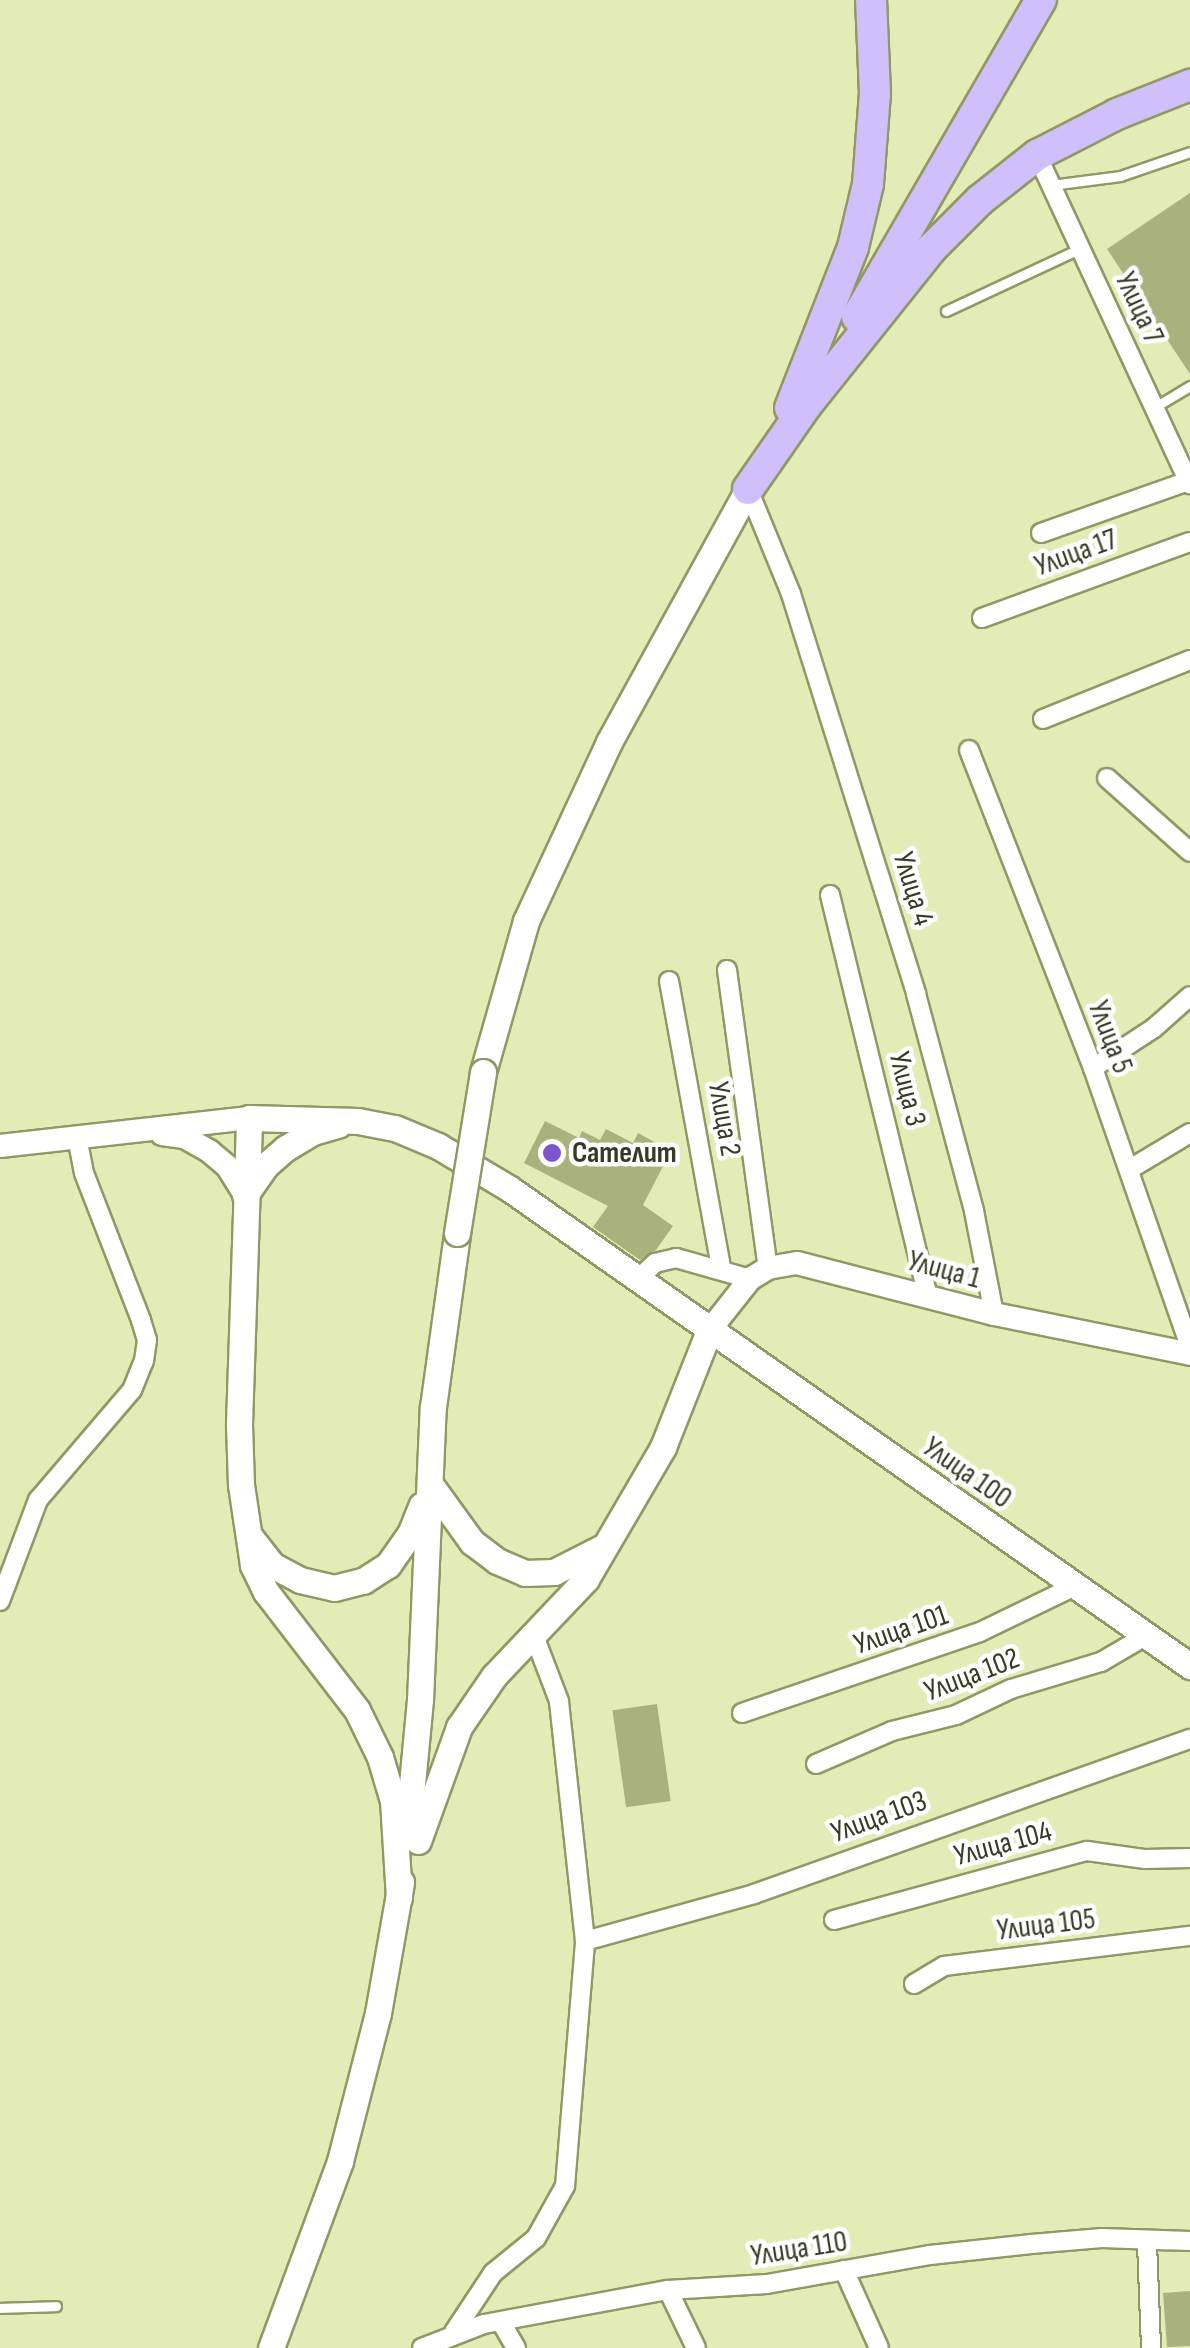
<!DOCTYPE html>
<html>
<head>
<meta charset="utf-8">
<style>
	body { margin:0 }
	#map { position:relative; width:1190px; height:2348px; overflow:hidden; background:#e3ecb6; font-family:"Sofia Sans Condensed",sans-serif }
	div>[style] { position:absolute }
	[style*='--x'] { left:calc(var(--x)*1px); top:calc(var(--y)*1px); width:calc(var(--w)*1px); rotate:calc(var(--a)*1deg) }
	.building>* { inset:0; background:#a9b17d; transform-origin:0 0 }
	.roads { filter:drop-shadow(2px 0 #909865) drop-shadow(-2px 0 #909865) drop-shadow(0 2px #909865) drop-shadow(0 -2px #909865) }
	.service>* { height:9px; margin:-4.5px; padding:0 4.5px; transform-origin:4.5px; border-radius:4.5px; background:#fff }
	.minor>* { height:18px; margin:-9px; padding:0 9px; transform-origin:9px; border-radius:9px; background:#fff }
	.tertiary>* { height:22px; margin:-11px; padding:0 11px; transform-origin:11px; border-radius:11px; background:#fff }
	.secondary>* { height:25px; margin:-12.5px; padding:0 12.5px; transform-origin:12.5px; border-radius:12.5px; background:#fff }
	.primary>* { height:30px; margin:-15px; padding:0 15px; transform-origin:15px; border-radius:15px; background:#d0bffb }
	.bridges { filter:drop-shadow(2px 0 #909865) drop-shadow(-2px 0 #909865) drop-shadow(0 2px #909865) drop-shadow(0 -2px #909865) }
	.secondary-bridge>* { height:25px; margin:-12.5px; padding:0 12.5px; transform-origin:12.5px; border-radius:12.5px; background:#fff }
	.dots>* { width:28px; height:28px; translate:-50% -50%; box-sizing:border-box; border:5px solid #fff; border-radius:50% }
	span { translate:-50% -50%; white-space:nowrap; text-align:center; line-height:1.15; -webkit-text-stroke:9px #fff; paint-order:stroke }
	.street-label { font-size:30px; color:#373a24 }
	.poi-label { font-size:30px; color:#373a24; font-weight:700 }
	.left { translate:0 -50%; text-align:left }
</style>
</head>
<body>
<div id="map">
	<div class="building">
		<i style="clip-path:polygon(1190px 193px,1190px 374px,1107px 249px)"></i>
		<i style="clip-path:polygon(545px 1121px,579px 1138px,582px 1131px,600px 1140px,606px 1129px,633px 1143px,638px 1133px,671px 1151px,643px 1205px,673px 1226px,656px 1250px,640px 1260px,593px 1227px,608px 1206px,524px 1163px)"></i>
		<i style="left:657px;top:1704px;width:98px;height:45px;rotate:82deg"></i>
		<i style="clip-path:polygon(1190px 2291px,1190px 2346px,1167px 2347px,1163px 2293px)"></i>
	</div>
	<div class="roads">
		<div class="service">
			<i style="--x:1051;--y:185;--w:70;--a:-7.4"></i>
			<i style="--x:1120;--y:176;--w:74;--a:-18.9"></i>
			<i style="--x:946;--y:311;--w:149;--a:-25"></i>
			<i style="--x:1155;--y:407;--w:41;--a:-31"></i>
			<i style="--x:0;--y:2308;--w:56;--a:-2"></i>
		</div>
		<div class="minor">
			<i style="--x:1037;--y:155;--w:363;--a:65.1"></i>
			<i style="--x:748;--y:489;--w:113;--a:67.7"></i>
			<i style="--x:791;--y:594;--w:419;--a:72.6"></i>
			<i style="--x:916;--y:994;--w:225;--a:75"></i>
			<i style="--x:974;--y:1211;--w:105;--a:79"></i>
			<i style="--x:1041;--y:533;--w:157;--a:-19.4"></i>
			<i style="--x:982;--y:618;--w:221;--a:-20.1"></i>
			<i style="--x:1043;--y:719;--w:158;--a:-21.9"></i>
			<i style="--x:969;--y:750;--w:341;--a:68.7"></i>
			<i style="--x:1093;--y:1068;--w:295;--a:70.8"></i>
			<i style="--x:1107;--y:778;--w:111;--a:41.7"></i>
			<i style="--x:830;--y:895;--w:414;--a:76.3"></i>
			<i style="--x:727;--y:970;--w:301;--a:82.2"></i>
			<i style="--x:669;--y:981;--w:291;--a:79.7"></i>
			<i style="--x:1093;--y:1068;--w:73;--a:-33.3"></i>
			<i style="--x:1154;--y:1028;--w:48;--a:-41.6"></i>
			<i style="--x:1130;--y:1169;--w:70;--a:-31"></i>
			<i style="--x:639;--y:1278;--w:22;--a:-43"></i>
			<i style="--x:655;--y:1263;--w:22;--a:-13"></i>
			<i style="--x:676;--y:1258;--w:77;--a:15.8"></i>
			<i style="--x:0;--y:1601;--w:108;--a:-69.4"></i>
			<i style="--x:38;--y:1500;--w:145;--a:-49.5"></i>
			<i style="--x:132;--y:1390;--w:31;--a:-68"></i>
			<i style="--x:144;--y:1361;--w:21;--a:-82"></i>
			<i style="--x:147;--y:1340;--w:21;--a:-107"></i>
			<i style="--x:141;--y:1320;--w:158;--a:-111.2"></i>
			<i style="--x:84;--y:1173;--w:37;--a:-101"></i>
			<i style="--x:742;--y:1713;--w:251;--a:-18.8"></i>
			<i style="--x:980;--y:1632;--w:103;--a:-25.8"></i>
			<i style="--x:816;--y:1764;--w:83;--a:-23.5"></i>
			<i style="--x:892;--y:1731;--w:66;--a:-14"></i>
			<i style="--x:956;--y:1715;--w:61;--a:-25.3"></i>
			<i style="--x:1011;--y:1689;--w:94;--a:-16.7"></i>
			<i style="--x:1101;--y:1662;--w:53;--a:-30.4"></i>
			<i style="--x:834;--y:1920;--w:262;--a:-15.3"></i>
			<i style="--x:1087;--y:1851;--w:59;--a:7.9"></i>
			<i style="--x:1145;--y:1859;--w:45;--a:-1.3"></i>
			<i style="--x:585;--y:1941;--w:175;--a:-15.5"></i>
			<i style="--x:754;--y:1894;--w:463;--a:-19.6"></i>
			<i style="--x:914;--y:1984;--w:35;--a:-31"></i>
			<i style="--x:944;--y:1966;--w:248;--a:-7"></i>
			<i style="--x:1147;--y:2243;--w:105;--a:87.8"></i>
			<i style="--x:844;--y:2270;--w:85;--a:65.8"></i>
			<i style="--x:668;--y:2290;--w:64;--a:64.2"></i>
			<i style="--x:501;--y:2322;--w:30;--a:60"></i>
			<i style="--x:454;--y:2332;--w:71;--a:-56.5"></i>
			<i style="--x:493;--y:2273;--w:55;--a:-39.1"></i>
			<i style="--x:536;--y:2238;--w:60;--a:-60.9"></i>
			<i style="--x:565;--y:2186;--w:246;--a:-85.3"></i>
			<i style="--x:585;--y:1941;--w:241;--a:-96.2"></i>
			<i style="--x:559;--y:1701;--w:73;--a:-110.9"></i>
			<i style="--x:422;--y:2348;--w:66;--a:-21.2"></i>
			<i style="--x:484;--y:2324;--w:187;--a:-10.5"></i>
			<i style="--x:668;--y:2290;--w:99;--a:-3.5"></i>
			<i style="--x:767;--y:2284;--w:166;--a:-10.1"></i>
			<i style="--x:930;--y:2255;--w:102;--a:-6.2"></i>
			<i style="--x:1031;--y:2244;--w:71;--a:-4.8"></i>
			<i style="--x:1102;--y:2238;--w:88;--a:2"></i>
		</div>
		<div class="tertiary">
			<i style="--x:162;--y:1134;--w:22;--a:8"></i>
			<i style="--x:184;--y:1137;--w:29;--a:29"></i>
			<i style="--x:209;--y:1151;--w:23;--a:40"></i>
			<i style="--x:227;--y:1166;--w:34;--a:58"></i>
			<i style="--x:0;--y:1146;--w:251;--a:-6.4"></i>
			<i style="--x:709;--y:1331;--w:66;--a:-51.7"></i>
			<i style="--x:750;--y:1279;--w:21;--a:-31"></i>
			<i style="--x:768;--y:1268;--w:29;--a:-10"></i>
			<i style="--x:797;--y:1263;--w:203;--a:14.5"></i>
			<i style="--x:994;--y:1314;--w:200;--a:11.5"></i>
		</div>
		<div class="secondary">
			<i style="--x:483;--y:1072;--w:157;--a:-74.1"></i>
			<i style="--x:526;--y:921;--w:197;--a:-65.1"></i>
			<i style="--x:609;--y:742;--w:289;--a:-61.2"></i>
			<i style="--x:245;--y:1195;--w:35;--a:-55"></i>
			<i style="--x:265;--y:1166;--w:28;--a:-41"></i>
			<i style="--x:286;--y:1148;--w:31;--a:-31"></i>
			<i style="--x:313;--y:1132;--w:26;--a:-16"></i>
			<i style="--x:430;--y:1484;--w:72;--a:54.1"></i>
			<i style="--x:472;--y:1542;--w:31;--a:37"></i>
			<i style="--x:497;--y:1561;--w:30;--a:23"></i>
			<i style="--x:525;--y:1573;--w:29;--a:-2"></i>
			<i style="--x:554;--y:1572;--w:53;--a:-27.1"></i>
			<i style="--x:251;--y:1538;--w:34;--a:52"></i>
			<i style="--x:272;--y:1565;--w:32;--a:28"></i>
			<i style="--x:300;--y:1580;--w:35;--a:13"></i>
			<i style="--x:334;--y:1588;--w:30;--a:-14"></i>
			<i style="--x:363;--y:1581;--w:30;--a:-33"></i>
			<i style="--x:388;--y:1565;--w:38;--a:-55"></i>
			<i style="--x:410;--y:1534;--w:31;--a:-68"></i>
			<i style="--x:407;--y:1837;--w:138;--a:-84.6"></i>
			<i style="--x:420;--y:1700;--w:293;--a:-87.5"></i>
			<i style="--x:433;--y:1407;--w:176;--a:-82.1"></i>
			<i style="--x:418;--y:1841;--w:121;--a:-70.2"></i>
			<i style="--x:459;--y:1727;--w:62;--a:-55.5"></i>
			<i style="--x:494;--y:1676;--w:134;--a:-46.5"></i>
			<i style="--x:586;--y:1579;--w:153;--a:-59.7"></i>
			<i style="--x:663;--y:1447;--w:125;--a:-68.4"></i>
			<i style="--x:399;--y:1898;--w:97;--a:-93.5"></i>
			<i style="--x:393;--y:1801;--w:46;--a:-106.5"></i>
			<i style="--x:380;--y:1757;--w:52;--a:-116.1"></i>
			<i style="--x:357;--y:1710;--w:149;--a:-127.6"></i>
			<i style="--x:266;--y:1592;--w:30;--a:-116"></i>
			<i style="--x:253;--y:1565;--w:81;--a:-98.5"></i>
			<i style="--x:241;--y:1485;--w:61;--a:-91.9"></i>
			<i style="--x:239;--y:1424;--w:306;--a:-88.1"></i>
			<i style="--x:249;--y:1118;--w:109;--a:1.6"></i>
			<i style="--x:358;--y:1121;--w:38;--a:11"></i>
			<i style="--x:395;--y:1128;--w:47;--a:22.7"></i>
			<i style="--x:438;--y:1146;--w:84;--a:30.8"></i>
			<i style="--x:510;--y:1189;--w:831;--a:35.05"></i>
			<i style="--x:271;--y:2348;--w:199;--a:-69.7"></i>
			<i style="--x:340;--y:2161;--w:153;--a:-75.6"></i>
			<i style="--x:378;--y:2013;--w:133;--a:-80"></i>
		</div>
		<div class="primary">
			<i style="--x:857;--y:317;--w:367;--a:-59.9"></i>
			<i style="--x:790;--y:408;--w:173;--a:-68.6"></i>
			<i style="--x:853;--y:247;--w:65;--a:-76.6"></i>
			<i style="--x:868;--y:184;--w:90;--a:-85.6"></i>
			<i style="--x:875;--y:94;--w:94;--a:-92.4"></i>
			<i style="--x:748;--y:489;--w:100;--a:-55.2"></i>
			<i style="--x:805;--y:407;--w:203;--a:-51.4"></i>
			<i style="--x:932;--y:248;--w:68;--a:-45"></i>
			<i style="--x:980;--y:200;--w:73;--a:-38.3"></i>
			<i style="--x:1037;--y:155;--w:90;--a:-27.1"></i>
			<i style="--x:1117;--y:114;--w:79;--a:-21.7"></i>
		</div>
	</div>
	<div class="bridges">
		<div class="secondary-bridge">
			<i style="--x:457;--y:1233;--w:163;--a:-80.8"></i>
		</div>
	</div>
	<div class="dots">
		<i style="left:552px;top:1153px;background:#7e55ce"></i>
	</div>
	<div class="street-label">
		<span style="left:1139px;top:308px;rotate:65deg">Улица 7</span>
		<span style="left:1076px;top:553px;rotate:-20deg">Улица 17</span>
		<span style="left:913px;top:889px;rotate:73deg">Улица 4</span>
		<span style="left:1110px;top:1037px;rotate:69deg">Улица 5</span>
		<span style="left:907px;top:1089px;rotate:76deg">Улица 3</span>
		<span style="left:724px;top:1119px;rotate:80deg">Улица 2</span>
		<span style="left:944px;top:1270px;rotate:15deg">Улица 1</span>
		<span style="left:967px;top:1473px;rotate:35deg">Улица 100</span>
		<span style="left:901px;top:1630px;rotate:-19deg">Улица 101</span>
		<span style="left:972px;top:1675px;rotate:-21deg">Улица 102</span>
		<span style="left:879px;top:1817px;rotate:-20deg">Улица 103</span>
		<span style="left:1003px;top:1844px;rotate:-15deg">Улица 104</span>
		<span style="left:1046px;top:1925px;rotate:-7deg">Улица 105</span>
		<span style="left:799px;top:2249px;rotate:-9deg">Улица 110</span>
	</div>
	<div class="poi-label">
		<span class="left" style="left:572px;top:1153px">Сателит</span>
	</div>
</div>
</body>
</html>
